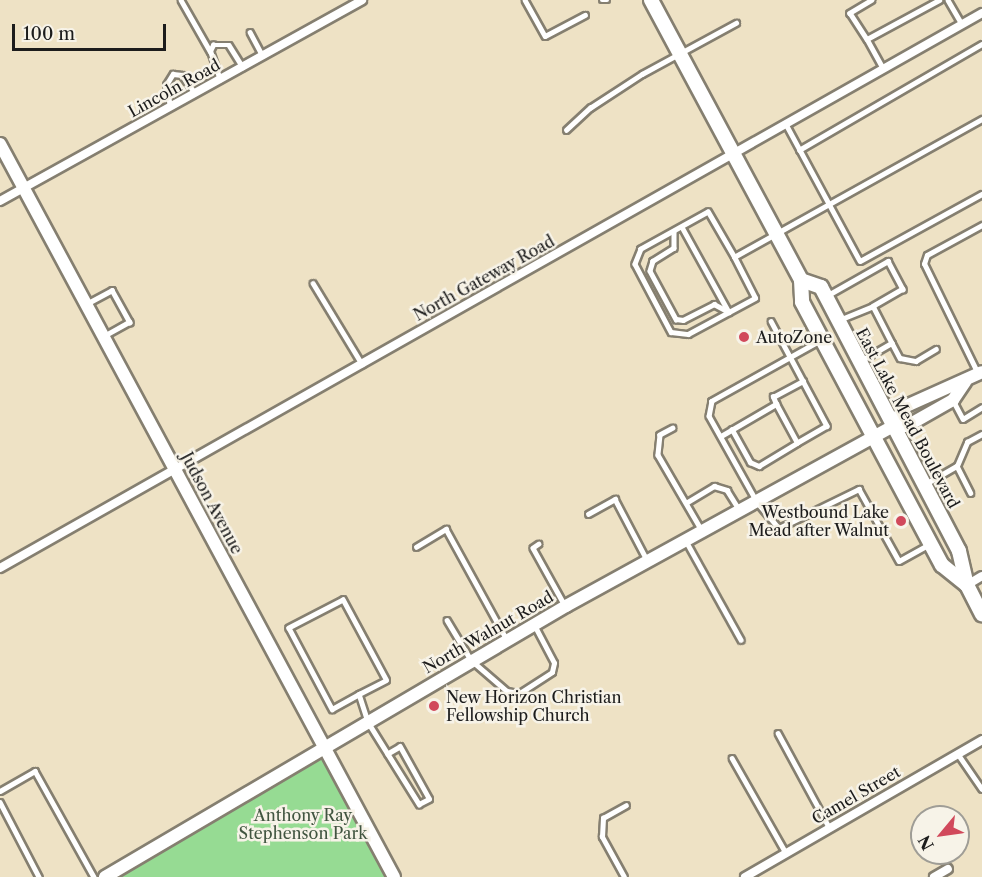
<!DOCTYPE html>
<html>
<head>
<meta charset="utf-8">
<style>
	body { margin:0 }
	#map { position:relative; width:982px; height:877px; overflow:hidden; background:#eee2c5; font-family:"Libre Caslon Text",serif }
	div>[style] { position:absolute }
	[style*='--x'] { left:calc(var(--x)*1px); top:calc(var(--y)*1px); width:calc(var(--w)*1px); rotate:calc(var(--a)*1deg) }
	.green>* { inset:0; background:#96db93 }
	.roads { filter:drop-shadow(2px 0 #857f70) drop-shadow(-2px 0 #857f70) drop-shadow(0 2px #857f70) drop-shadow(0 -2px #857f70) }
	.lane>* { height:4.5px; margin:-2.25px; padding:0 2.25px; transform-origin:2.25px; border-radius:2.25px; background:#fff }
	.street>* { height:8px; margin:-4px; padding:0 4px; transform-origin:4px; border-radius:4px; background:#fff }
	.secondary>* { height:12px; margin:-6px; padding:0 6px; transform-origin:6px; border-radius:6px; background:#fff }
	.primary>* { height:14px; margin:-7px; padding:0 7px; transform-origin:7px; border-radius:7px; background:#fff }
	.dots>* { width:16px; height:16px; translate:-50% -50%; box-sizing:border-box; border:3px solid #f7f3e8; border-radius:50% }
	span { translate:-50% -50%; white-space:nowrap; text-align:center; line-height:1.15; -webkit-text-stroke:5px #f7f3e8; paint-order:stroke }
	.street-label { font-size:16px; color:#1c1c1c }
	.poi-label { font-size:16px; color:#1c1c1c }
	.left { translate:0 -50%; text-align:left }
	.right { translate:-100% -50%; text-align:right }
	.park-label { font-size:16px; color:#415540 }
	.north { position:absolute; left:910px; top:805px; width:60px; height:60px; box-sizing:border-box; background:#f7f3e8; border:2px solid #9f9d96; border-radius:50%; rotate:241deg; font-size:16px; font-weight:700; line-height:24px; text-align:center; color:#1c1c1c }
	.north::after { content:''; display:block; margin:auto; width:21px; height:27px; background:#d1495b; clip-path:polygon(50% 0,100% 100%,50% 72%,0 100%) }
	.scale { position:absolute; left:12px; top:24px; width:154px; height:27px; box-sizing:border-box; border:3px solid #1c1c1c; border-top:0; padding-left:8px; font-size:18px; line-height:21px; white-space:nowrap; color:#1c1c1c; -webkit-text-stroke:4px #f7f3e8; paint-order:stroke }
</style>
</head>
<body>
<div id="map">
	<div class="green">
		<i style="clip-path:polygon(324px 750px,395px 877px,104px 877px)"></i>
	</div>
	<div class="roads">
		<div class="lane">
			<i style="--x:181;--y:0;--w:59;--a:60.4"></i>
			<i style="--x:525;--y:0;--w:41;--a:60.9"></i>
			<i style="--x:545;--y:36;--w:45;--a:-27.7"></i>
			<i style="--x:602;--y:0;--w:5;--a:0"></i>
			<i style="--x:872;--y:0;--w:26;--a:149"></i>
			<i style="--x:850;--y:13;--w:31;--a:57"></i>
			<i style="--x:867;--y:39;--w:82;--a:-28.4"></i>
			<i style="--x:948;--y:0;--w:28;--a:60"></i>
			<i style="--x:250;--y:32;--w:27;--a:62"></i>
			<i style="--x:867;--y:39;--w:33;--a:61"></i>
			<i style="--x:220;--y:80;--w:31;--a:-109"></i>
			<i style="--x:210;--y:51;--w:7;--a:-63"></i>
			<i style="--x:213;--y:45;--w:16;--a:0"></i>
			<i style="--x:229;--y:45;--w:26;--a:58"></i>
			<i style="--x:170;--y:107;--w:22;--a:-100"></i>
			<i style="--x:166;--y:85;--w:13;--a:-58"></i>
			<i style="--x:173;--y:74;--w:9;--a:6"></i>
			<i style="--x:182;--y:75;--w:22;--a:54"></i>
			<i style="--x:787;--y:126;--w:153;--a:61.6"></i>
			<i style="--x:860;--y:261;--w:139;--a:-28.8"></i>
			<i style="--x:566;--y:130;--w:33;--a:-43"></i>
			<i style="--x:590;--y:108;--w:62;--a:-33.2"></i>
			<i style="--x:642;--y:74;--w:107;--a:-28.5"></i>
			<i style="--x:799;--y:150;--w:211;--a:-30.1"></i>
			<i style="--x:682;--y:227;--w:97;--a:61.1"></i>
			<i style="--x:674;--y:231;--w:17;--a:90"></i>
			<i style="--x:674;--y:248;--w:25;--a:148"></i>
			<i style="--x:653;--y:261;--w:10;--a:107"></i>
			<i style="--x:650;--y:271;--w:55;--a:61.6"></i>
			<i style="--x:676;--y:319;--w:7;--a:8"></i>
			<i style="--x:683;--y:320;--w:35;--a:-27"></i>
			<i style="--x:714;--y:304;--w:17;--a:28"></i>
			<i style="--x:734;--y:257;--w:52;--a:-120"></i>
			<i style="--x:708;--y:212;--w:77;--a:151.1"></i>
			<i style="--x:641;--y:249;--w:16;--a:112"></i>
			<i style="--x:635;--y:264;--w:77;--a:62.1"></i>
			<i style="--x:671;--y:332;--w:17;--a:7"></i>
			<i style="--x:688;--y:334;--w:76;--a:-28.2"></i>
			<i style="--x:755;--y:298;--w:46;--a:-117.1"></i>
			<i style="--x:734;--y:257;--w:284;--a:-29.1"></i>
			<i style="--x:313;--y:283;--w:95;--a:58.8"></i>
			<i style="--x:828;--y:295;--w:69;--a:-29.5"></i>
			<i style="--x:888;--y:261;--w:32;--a:62"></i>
			<i style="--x:903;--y:289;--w:34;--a:150"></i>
			<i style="--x:873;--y:306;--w:42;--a:62.8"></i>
			<i style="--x:88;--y:303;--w:27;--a:-28"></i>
			<i style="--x:112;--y:290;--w:37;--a:61"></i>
			<i style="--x:130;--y:322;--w:29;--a:151"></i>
			<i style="--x:839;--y:320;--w:37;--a:-22"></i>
			<i style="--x:771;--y:321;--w:68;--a:61.9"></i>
			<i style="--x:820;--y:341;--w:124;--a:150.9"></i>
			<i style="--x:712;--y:401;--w:15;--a:101"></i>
			<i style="--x:709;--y:416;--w:98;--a:60.8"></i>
			<i style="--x:757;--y:502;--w:34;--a:50"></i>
			<i style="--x:779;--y:528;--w:89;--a:-26"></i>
			<i style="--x:859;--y:489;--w:82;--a:60.9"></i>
			<i style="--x:899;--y:561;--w:33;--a:-29"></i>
			<i style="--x:862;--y:360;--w:34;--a:-30"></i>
			<i style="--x:892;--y:343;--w:17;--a:62"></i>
			<i style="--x:900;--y:358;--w:16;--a:11"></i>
			<i style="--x:916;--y:361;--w:23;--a:-31"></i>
			<i style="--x:977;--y:372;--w:120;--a:-116.1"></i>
			<i style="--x:924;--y:264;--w:9;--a:-72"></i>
			<i style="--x:927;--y:255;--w:63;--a:-28.6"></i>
			<i style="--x:954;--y:402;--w:19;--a:62"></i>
			<i style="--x:963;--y:419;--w:22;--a:-32"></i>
			<i style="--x:673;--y:428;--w:15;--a:152"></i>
			<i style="--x:660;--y:435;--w:20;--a:96"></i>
			<i style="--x:658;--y:455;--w:86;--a:59.8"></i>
			<i style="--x:732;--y:429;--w:38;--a:61"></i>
			<i style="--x:750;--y:462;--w:10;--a:24"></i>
			<i style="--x:759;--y:466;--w:44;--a:-31.2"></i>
			<i style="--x:721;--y:436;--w:64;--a:-30.2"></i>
			<i style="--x:776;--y:404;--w:8;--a:-113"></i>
			<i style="--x:773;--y:397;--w:34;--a:-28"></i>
			<i style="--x:803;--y:381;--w:51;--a:61.9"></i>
			<i style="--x:827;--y:426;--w:34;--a:150"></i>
			<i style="--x:797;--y:443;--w:44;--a:-118.3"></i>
			<i style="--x:957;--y:466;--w:26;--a:-67"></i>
			<i style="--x:967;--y:442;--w:17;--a:-28"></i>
			<i style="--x:927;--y:483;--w:34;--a:-30"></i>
			<i style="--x:957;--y:466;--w:30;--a:63"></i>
			<i style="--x:686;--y:503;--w:33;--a:-31"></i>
			<i style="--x:714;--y:486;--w:14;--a:17"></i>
			<i style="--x:727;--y:490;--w:22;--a:58"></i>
			<i style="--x:588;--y:514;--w:31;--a:-29"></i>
			<i style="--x:615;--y:499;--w:69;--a:62.3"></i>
			<i style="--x:686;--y:541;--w:113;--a:60.9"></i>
			<i style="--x:539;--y:544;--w:7;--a:146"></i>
			<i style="--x:533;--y:548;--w:64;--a:61"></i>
			<i style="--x:416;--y:547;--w:35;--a:-31"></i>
			<i style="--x:446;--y:529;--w:127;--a:61.2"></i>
			<i style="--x:447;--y:620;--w:47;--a:59"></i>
			<i style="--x:471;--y:660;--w:48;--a:40.7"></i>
			<i style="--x:507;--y:691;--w:13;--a:9"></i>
			<i style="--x:520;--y:693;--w:38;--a:-33"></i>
			<i style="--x:552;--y:672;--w:9;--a:-77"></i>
			<i style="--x:554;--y:663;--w:43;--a:-117.8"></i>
			<i style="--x:359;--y:694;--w:30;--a:-27"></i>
			<i style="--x:386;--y:680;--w:91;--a:-118.3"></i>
			<i style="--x:343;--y:600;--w:61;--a:152.6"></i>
			<i style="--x:289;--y:628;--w:92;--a:62"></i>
			<i style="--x:332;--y:709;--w:31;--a:-29"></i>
			<i style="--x:359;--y:694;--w:29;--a:72"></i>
			<i style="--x:368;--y:722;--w:97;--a:58.1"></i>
			<i style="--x:419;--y:804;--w:11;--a:-27"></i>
			<i style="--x:429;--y:799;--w:60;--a:-119.1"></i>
			<i style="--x:400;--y:747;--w:14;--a:150"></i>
			<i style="--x:778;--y:733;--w:107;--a:61.5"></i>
			<i style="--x:958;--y:754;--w:42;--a:55.6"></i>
			<i style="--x:732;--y:758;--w:109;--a:60.4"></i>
			<i style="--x:0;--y:791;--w:40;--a:-29.7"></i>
			<i style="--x:35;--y:771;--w:121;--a:60.9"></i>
			<i style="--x:0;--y:802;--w:85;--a:62.5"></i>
			<i style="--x:624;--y:877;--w:46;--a:-118.8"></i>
			<i style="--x:602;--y:837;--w:19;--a:-87"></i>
			<i style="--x:603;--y:818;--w:26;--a:-29"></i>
		</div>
		<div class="street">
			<i style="--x:0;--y:201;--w:414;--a:-29"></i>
			<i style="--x:0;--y:568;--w:1128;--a:-29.47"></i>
			<i style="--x:967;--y:585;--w:17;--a:-31"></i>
			<i style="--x:745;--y:877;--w:274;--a:-30"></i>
			<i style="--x:934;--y:877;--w:16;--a:-30"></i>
		</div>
		<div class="secondary">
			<i style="--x:0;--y:144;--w:832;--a:61.74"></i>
			<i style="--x:893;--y:426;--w:22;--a:-60"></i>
			<i style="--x:904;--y:407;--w:85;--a:-24.2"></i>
			<i style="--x:105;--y:877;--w:535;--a:-30.45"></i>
			<i style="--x:566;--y:606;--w:373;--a:-28.8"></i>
			<i style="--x:893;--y:426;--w:14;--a:0"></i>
			<i style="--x:907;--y:426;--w:53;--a:-29.5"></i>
			<i style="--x:953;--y:400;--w:22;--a:-56"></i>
		</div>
		<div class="primary">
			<i style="--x:651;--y:0;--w:318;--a:61.8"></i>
			<i style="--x:801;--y:280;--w:22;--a:87"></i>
			<i style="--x:802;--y:302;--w:298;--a:62"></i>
			<i style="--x:942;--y:565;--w:32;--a:39"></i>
			<i style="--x:801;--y:280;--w:21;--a:19"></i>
			<i style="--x:821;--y:287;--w:298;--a:62.4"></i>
			<i style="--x:959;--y:551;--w:35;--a:77"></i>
			<i style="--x:967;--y:585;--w:33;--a:63"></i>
		</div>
	</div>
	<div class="dots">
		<i style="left:744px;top:337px;background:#d1495b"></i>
		<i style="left:901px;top:521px;background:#d1495b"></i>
		<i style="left:434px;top:706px;background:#d1495b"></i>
	</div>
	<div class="street-label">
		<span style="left:174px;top:88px;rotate:-29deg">Lincoln Road</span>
		<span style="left:484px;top:278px;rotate:-29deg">North Gateway Road</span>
		<span style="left:908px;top:418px;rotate:62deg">East Lake Mead Boulevard</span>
		<span style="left:212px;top:503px;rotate:62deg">Judson Avenue</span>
		<span style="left:488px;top:632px;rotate:-30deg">North Walnut Road</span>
		<span style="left:856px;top:795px;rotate:-30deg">Camel Street</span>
	</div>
	<div class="poi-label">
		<span class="left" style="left:756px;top:337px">AutoZone</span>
		<span class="right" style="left:889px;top:521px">Westbound Lake<br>Mead after Walnut</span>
		<span class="left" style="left:446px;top:706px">New Horizon Christian<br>Fellowship Church</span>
	</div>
	<div class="park-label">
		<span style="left:303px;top:824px">Anthony Ray<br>Stephenson Park</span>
	</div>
	<div class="north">N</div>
	<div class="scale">100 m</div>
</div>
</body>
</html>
